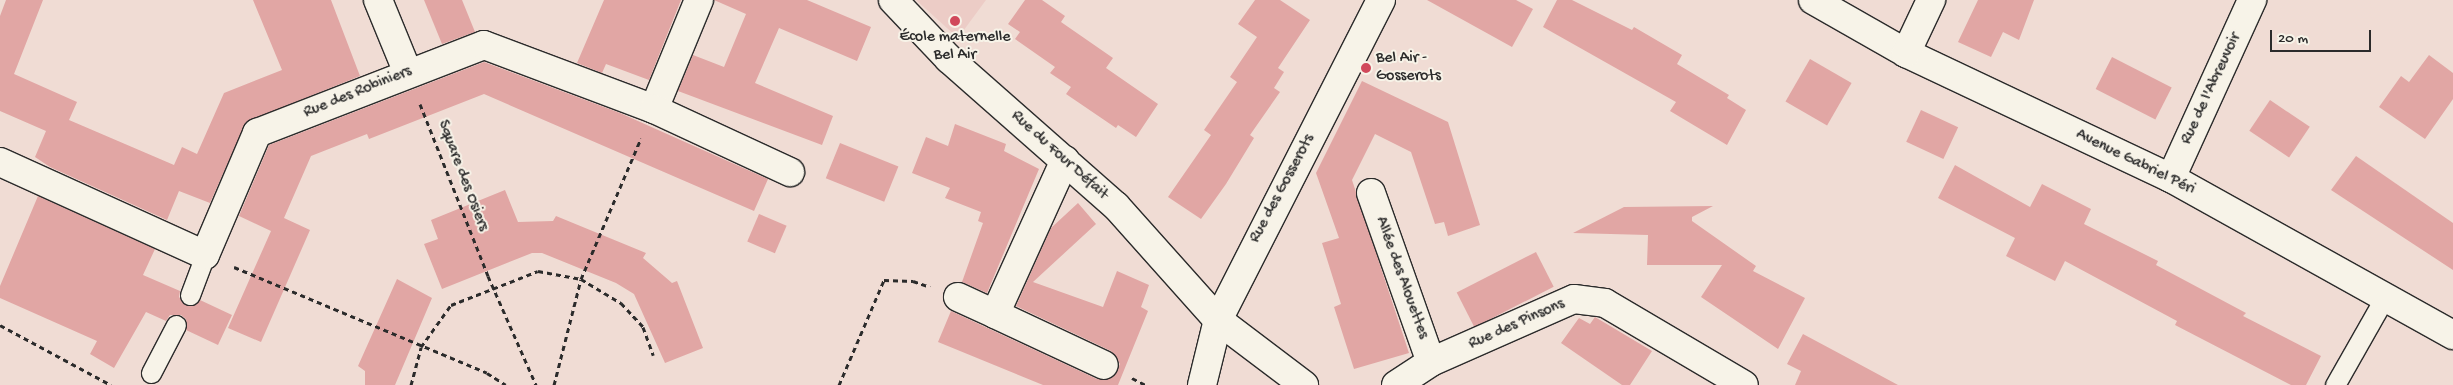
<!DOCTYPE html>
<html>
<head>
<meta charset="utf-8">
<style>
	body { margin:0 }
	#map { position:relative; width:2453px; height:385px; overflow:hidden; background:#f0dcd4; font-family:"Gochi Hand",sans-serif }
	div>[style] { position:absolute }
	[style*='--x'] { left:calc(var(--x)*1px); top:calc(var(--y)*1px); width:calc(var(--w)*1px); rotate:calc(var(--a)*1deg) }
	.built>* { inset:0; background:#ecccc6 }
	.building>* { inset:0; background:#e1a6a4; transform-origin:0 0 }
	.path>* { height:3px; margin-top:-1.5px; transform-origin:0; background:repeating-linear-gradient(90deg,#2b2b2b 0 5px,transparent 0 9px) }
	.roads { filter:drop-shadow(1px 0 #2b2b2b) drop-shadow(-1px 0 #2b2b2b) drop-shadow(0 1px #2b2b2b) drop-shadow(0 -1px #2b2b2b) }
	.service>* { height:19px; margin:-9.5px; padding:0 9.5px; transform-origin:9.5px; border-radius:9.5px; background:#f7f3e8 }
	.minor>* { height:28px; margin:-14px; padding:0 14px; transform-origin:14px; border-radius:14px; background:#f7f3e8 }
	.dots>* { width:14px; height:14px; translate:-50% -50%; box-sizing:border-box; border:2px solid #f7f3e8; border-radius:50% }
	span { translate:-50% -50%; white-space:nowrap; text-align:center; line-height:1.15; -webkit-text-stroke:4px #f7f3e8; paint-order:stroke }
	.poi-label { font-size:16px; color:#2b2b2b }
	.left { translate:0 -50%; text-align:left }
	.street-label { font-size:16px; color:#2b2b2b }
	.scale { position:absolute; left:2270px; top:30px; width:101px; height:22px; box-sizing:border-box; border:2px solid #2b2b2b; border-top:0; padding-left:6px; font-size:15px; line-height:18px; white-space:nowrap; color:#2b2b2b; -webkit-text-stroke:4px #f7f3e8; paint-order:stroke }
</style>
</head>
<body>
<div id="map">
	<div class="built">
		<i style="clip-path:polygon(916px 0,986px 0,958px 38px)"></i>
	</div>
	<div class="building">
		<i style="clip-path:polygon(6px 0,43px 0,14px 74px,77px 102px,69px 120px,174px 165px,182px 147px,197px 154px,224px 93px,282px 70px,253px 0,331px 0,360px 76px,246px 122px,210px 203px,179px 191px,167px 220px,50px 167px,35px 157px,46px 131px,0 111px,0 16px)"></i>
		<i style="clip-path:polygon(424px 0,462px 0,475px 32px,442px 44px)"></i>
		<i style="clip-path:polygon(604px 0,681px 0,649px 80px,606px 64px,602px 73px,577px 63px)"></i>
		<i style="clip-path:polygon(714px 0,807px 0,871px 27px,857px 61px,779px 28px,755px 83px,833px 116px,822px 145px,678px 91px,693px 55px,724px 67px,746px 14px)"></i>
		<i style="clip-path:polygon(1025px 0,1042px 0,1065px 16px,1061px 22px,1113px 58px,1106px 68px,1158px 104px,1136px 137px,1118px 125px,1116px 128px,1066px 94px,1071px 87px,1050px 73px,1055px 67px,1015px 39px,1020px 32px,1008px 24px)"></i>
		<i style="clip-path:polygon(1255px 0,1280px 0,1310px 20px,1278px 68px,1284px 72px,1274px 88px,1280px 92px,1250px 135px,1254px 138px,1226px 184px,1201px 219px,1168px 197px,1211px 135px,1204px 130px,1237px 82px,1230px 77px,1257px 37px,1238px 24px)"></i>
		<i style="clip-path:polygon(1427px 0,1516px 0,1533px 9px,1512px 47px)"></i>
		<i style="clip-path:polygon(1557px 0,1572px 0,1632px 30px,1634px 27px,1682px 55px,1677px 64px,1729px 95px,1727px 98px,1746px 110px,1727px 145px,1670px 111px,1676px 102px,1543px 27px)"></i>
		<i style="clip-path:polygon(1978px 0,2034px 0,2019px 40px,2003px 32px,1991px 57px,1958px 42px)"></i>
		<i style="clip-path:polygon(2429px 55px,2453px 73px,2453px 99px,2425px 139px,2379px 107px,2401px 76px,2409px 82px)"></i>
		<i style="left:2112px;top:57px;width:67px;height:36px;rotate:27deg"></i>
		<i style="left:1810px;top:59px;width:48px;height:49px;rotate:30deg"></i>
		<i style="clip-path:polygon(484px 62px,620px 113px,768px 179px,754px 211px,484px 94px,369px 139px,367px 134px,311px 156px,284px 218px,310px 230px,261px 342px,228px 328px,271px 231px,239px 216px,269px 145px)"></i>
		<i style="clip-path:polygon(1362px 81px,1448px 122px,1480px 225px,1448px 236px,1444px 222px,1435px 224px,1411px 152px,1375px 134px,1352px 180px,1409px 353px,1354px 369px,1334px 307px,1341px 304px,1322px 243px,1339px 238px,1316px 173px)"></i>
		<i style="left:2270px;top:100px;width:48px;height:37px;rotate:34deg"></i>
		<i style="left:1921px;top:110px;width:41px;height:35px;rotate:25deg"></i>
		<i style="clip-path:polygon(955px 124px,1006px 144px,1004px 151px,1039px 169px,987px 293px,962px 282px,983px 223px,978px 221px,981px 212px,945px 198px,950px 188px,912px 173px,926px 137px,948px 146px)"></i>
		<i style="left:840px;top:143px;width:63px;height:38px;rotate:22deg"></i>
		<i style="clip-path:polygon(2356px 156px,2453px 223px,2453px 270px,2331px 190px)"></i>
		<i style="clip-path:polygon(1955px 165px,2030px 207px,2042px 184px,2091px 209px,2084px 224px,2158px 261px,2156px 265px,2246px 313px,2243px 316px,2321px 356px,2306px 385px,2291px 385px,2175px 325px,2177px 321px,2065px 261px,2055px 281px,2006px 256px,2015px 238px,1938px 198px)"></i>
		<i style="clip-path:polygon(505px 190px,518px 222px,553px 221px,556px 216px,646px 253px,643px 258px,672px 283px,677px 281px,703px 348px,665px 363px,634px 294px,616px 283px,542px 253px,532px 253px,442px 289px,424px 244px,438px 239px,431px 220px)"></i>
		<i style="clip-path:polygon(38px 196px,155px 249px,143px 275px,180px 291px,179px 297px,186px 305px,192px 306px,200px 300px,232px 315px,218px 345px,186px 330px,186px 319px,181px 315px,170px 315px,166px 321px,146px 312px,114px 368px,90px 354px,97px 341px,0 298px,0 286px)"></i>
		<i style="clip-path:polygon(1078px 203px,1096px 224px,1033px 282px,1103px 307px,1117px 271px,1149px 285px,1141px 307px,1148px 311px,1118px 385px,1043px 385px,938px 342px,951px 311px,1097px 379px,1113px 377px,1120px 364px,1111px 351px,1016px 306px,1051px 228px)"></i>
		<i style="clip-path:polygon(1713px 206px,1692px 217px,1692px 221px,1756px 266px,1753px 271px,1805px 298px,1778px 349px,1701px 297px,1722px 265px,1647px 265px,1648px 235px,1573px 233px,1624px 207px)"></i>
		<i style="left:759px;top:214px;width:30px;height:30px;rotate:23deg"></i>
		<i style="left:1536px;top:252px;width:39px;height:89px;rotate:63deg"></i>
		<i style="clip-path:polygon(397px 279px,432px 298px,395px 385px,365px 385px,365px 371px,358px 366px)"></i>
		<i style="clip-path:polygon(1595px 317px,1652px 351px,1630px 385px,1622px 385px,1561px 343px,1579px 318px,1590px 324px)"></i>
		<i style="clip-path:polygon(1803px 334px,1846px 357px,1898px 385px,1795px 385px,1801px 371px,1787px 364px)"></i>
	</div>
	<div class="path">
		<i style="--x:420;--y:104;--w:185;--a:68.4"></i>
		<i style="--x:488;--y:276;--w:119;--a:66.2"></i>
		<i style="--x:234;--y:267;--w:274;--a:22.7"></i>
		<i style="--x:487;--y:373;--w:22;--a:32"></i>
		<i style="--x:0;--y:325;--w:126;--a:28.4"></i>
		<i style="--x:1132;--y:378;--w:16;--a:27"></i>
		<i style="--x:411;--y:385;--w:39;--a:-75"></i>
		<i style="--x:421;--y:347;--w:52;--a:-54.5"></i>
		<i style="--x:451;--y:305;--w:93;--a:-21.3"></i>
		<i style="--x:538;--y:271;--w:44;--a:10.5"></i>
		<i style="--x:581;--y:279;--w:47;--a:31"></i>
		<i style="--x:621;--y:303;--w:33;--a:47"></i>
		<i style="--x:643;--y:327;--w:30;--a:70"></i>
		<i style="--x:554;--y:385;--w:109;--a:-75.7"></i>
		<i style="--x:581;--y:279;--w:153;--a:-66.9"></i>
		<i style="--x:839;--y:385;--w:114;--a:-66.8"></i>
		<i style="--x:884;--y:280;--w:29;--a:2"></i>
		<i style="--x:913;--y:281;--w:18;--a:19"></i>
	</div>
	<div class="roads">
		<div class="service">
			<i style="--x:190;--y:295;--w:43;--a:-69.4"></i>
			<i style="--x:151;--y:373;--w:54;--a:-62.5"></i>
			<i style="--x:2335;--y:385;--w:101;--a:-60.4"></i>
		</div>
		<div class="minor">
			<i style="--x:378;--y:0;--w:79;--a:67.7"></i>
			<i style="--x:893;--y:0;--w:81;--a:46.5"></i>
			<i style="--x:949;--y:59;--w:222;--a:41.4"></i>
			<i style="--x:1116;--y:206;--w:153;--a:48.2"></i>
			<i style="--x:1218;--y:320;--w:108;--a:37.1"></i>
			<i style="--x:1813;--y:0;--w:107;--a:29.7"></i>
			<i style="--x:1906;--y:53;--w:293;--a:25.3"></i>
			<i style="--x:2171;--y:178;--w:323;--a:29.1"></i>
			<i style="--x:1906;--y:53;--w:59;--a:-64.7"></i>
			<i style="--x:654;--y:109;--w:118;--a:-67.6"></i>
			<i style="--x:1065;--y:160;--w:169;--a:114.4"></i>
			<i style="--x:995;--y:314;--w:120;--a:25.1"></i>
			<i style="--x:0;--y:162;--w:225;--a:24.4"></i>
			<i style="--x:205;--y:255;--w:133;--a:-66.9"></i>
			<i style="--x:257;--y:133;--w:243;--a:-21.2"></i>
			<i style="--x:484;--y:45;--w:182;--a:20.6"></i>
			<i style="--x:654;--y:109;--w:150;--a:24.9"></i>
			<i style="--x:2171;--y:178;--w:196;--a:-65.5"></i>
			<i style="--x:1371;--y:193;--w:179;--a:70.5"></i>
			<i style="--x:958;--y:297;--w:41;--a:24.7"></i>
			<i style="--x:1202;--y:385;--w:67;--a:-76.2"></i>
			<i style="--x:1218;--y:320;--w:359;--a:-63"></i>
			<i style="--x:1396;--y:385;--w:42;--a:-33.3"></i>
			<i style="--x:1431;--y:362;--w:156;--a:-23.8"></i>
			<i style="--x:1574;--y:299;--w:31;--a:7"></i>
			<i style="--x:1605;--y:303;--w:161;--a:30.5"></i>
		</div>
	</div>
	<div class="dots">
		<i style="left:955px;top:21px;background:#d1495b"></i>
		<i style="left:1366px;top:68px;background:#d1495b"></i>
	</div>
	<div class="poi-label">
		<span style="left:955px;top:47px">École maternelle<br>Bel Air</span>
		<span class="left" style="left:1376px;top:68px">Bel Air -<br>Gosserots</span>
	</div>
	<div class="street-label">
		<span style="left:2212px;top:89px;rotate:-65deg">Rue de l'Abreuvoir</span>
		<span style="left:358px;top:93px;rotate:-22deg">Rue des Robiniers</span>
		<span style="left:1059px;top:156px;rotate:42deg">Rue du Four Défait</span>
		<span style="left:2135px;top:163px;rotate:26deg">Avenue Gabriel Péri</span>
		<span style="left:462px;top:176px;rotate:69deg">Square des Osiers</span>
		<span style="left:1283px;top:189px;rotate:-62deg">Rue des Gosserots</span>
		<span style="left:1401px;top:278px;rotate:70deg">Allée des Alouettes</span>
		<span style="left:1517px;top:325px;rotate:-24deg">Rue des Pinsons</span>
	</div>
	<div class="scale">20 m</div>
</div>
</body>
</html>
